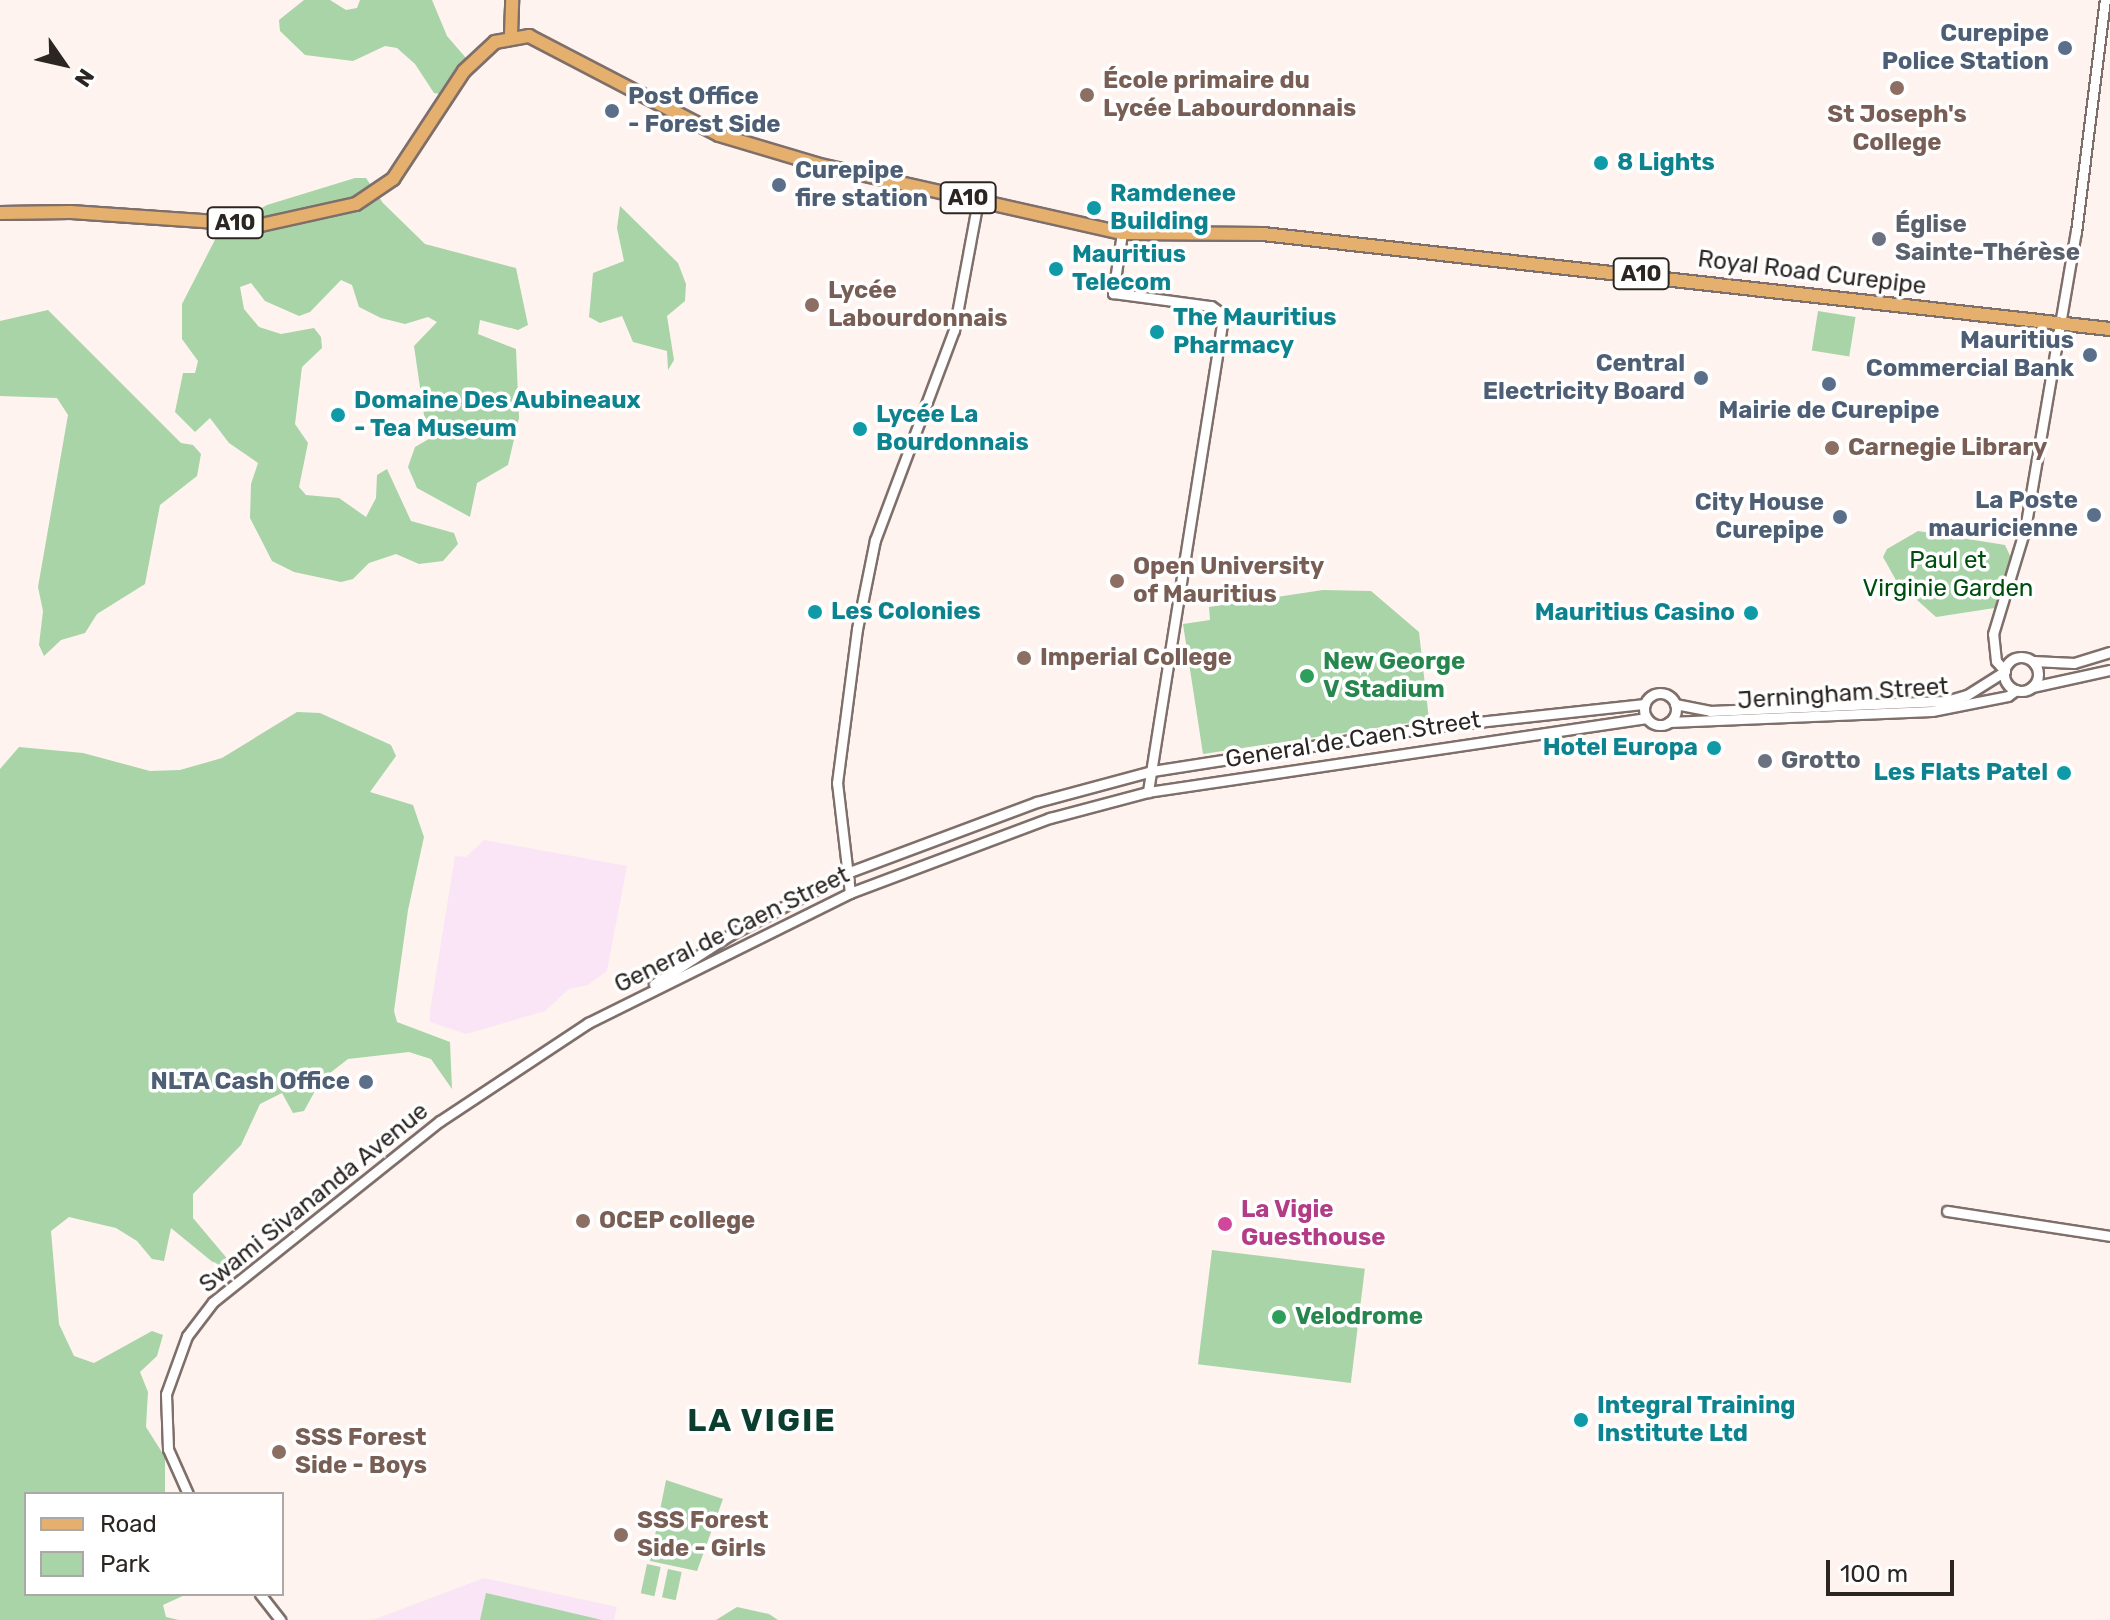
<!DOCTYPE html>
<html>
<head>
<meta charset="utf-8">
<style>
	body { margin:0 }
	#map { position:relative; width:2110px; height:1620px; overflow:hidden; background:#fef3ef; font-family:Rubik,sans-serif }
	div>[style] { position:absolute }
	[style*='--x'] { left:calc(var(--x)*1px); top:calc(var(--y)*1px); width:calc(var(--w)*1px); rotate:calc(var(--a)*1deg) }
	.commercial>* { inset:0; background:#f9e5f5 }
	.green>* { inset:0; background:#a8d4a8; transform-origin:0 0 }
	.roads { filter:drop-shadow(2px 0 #7f6f6a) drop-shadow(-2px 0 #7f6f6a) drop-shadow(0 2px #7f6f6a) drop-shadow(0 -2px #7f6f6a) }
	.minor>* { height:9px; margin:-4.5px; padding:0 4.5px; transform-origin:4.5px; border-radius:4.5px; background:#fff }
	.minor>.ring { margin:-4.5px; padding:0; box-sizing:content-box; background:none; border:9px solid #fff; border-radius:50% }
	.major>* { height:12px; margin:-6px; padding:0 6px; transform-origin:6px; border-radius:6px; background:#e5b06d }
	.dots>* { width:22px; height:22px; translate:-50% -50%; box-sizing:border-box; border:4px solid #fff; border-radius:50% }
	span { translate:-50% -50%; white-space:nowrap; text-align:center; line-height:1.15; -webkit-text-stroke:7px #fff; paint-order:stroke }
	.shield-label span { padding:2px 6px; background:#fff; border:2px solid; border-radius:6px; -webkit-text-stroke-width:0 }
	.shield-label { font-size:22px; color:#2c2623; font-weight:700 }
	.service-label { font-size:24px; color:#4e5e75; font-weight:700 }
	.right { translate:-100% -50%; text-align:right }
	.left { translate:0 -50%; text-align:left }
	.education-label { font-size:24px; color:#785e54; font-weight:700 }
	.culture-label { font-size:24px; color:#0d838f; font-weight:700 }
	.worship-label { font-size:24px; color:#5b616d; font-weight:700 }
	.street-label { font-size:24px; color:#2c2623 }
	.park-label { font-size:24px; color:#004e0e }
	.leisure-label { font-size:24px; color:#27864d; font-weight:700 }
	.hotel-label { font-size:24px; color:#b23c85; font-weight:700 }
	.district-label { font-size:32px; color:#0b3e2e; font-weight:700; letter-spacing:2px }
	.legend { position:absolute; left:24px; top:1492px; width:260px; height:104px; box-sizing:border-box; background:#fff; border:2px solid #aba8a7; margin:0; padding:10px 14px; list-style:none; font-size:24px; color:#2c2623 }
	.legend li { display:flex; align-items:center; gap:16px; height:40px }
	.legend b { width:40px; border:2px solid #aba8a7 }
	.north { position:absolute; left:24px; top:24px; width:80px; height:80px; -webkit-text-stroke:6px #fff; paint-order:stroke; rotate:124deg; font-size:22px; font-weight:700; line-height:32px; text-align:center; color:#2c2623 }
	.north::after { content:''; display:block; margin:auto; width:28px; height:36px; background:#2c2623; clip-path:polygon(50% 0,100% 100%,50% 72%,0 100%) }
	.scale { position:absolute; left:1826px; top:1560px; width:128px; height:36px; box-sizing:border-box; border:4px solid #2c2623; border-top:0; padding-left:10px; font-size:24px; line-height:28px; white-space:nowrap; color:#2c2623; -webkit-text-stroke:6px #fff; paint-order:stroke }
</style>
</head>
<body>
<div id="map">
	<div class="commercial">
		<i style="clip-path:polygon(484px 840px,627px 866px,607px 971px,588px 985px,569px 989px,545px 1011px,466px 1034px,430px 1022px,430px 1011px,455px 856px,466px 857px)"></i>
		<i style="clip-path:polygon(484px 1578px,617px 1607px,614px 1620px,373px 1620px)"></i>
	</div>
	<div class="green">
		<i style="clip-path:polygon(304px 0,330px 0,346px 10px,357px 8px,360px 0,432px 0,447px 36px,466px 58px,446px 95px,434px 93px,415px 64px,397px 48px,385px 46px,353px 61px,305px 55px,280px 31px,279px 20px)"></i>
		<i style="clip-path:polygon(355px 178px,366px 178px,383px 203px,425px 244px,516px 268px,528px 325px,518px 330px,480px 320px,478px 334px,516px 349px,519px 418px,508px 465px,477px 483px,470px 517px,417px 488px,408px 467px,415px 447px,434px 436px,424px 415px,414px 346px,437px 322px,428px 317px,405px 324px,381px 318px,359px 307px,352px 285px,341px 280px,310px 312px,299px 316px,265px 301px,251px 283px,240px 287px,244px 309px,259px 327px,281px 334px,314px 328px,321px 337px,322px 348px,302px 367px,295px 424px,308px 443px,299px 487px,306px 495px,339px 498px,366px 517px,376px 498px,377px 475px,387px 469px,411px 521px,454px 533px,458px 544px,443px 561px,419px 564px,396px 554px,369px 563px,353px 579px,341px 582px,294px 572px,272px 561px,250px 518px,251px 484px,258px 463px,229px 443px,210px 418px,195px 432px,175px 412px,183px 373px,195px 373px,198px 361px,182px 339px,182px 304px,219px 232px,267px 205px)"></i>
		<i style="clip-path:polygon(620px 206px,678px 263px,686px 284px,685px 301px,667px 316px,674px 360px,668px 370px,667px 351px,633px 342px,622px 316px,600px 323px,589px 317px,593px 273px,624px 261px,617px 228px)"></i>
		<i style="clip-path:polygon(48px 310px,181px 443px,193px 445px,201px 454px,197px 476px,160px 505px,145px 584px,97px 614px,85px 633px,61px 640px,44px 656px,39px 645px,43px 611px,38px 587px,68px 415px,57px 398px,0 396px,0 321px)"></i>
		<i style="left:1818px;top:311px;width:38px;height:40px;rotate:9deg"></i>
		<i style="clip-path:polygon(1918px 531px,2005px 545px,2012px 560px,2001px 607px,1936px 617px,1897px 582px,1883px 557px,1887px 549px)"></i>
		<i style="clip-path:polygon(1323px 590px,1371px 591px,1419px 632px,1429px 720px,1203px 754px,1183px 624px,1210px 620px,1209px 607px)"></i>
		<i style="clip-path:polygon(297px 712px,320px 713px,391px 745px,396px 756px,370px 792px,413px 805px,424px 837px,408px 910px,394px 1011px,397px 1022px,450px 1042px,452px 1089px,431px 1059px,409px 1052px,348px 1059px,321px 1080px,304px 1111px,293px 1113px,282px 1093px,260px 1104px,241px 1145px,193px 1194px,193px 1218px,230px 1262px,226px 1273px,171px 1228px,164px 1261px,152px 1259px,137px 1241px,116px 1228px,69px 1217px,51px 1231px,59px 1324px,74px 1356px,94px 1363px,152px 1331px,163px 1335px,157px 1356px,140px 1372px,148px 1392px,146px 1427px,165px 1457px,165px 1494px,26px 1494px,26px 1594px,187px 1594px,163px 1605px,166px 1617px,179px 1620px,0 1620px,0 769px,19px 747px,83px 753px,150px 771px,180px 770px,222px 758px)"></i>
		<i style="left:1212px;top:1250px;width:154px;height:115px;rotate:7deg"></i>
		<i style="clip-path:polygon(666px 1480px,723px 1499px,697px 1571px,650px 1561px)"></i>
		<i style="left:647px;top:1564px;width:14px;height:30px;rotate:12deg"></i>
		<i style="left:668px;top:1569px;width:14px;height:29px;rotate:12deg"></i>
		<i style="clip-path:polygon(486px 1593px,602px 1620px,480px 1620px)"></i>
		<i style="clip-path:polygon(737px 1607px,769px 1614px,778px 1620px,716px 1620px)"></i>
	</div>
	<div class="roads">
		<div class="minor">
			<i style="--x:1122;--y:233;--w:61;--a:98.5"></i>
			<i style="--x:1113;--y:293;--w:99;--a:7.6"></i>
			<i style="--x:1211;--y:306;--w:12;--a:35"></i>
			<i style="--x:1221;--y:313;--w:11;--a:85"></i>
			<i style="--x:1222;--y:324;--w:474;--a:99"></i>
			<i class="ring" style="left:2004px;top:657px;width:25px;height:25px"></i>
			<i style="--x:2033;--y:661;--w:41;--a:2.8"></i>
			<i style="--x:2074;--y:663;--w:38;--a:-17"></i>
			<i style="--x:2032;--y:687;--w:80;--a:-12.3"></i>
			<i class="ring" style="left:1644px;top:693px;width:23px;height:23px"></i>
			<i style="--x:1675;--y:704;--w:36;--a:11"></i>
			<i style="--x:1710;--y:711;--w:236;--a:-2.4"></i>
			<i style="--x:1946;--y:701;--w:22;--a:-16"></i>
			<i style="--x:1967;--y:695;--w:45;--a:-32.3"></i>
			<i style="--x:2005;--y:671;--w:13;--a:-132"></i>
			<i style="--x:1996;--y:661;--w:27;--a:-96"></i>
			<i style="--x:1993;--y:634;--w:110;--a:-73.1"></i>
			<i style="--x:2025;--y:529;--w:301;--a:-80.3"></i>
			<i style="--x:2076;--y:232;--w:234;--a:-82.9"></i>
			<i style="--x:1669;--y:722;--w:263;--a:-2.4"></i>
			<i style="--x:1932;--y:711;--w:77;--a:-11.2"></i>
			<i style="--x:2008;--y:696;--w:10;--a:-37"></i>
			<i style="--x:850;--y:893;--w:111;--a:-96.7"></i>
			<i style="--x:837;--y:783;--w:155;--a:-82.6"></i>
			<i style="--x:857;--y:629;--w:91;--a:-78.6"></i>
			<i style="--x:875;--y:540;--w:224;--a:-69.4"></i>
			<i style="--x:954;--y:330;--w:131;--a:-79.5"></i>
			<i style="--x:654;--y:984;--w:90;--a:-32.8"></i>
			<i style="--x:730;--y:935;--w:132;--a:-27.9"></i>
			<i style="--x:847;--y:873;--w:203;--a:-20.5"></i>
			<i style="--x:1037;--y:802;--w:119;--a:-15.1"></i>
			<i style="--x:1152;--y:771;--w:292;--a:-8.9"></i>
			<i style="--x:1441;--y:726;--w:205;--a:-6.2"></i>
			<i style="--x:1947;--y:1211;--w:165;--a:8.7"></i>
			<i style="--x:188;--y:1494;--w:49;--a:-114"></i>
			<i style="--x:168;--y:1449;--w:55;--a:-92.1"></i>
			<i style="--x:166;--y:1394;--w:62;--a:-70.1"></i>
			<i style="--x:187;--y:1336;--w:43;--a:-52.6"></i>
			<i style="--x:213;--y:1302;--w:290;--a:-38.6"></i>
			<i style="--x:440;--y:1121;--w:178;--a:-33.5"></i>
			<i style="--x:588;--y:1023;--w:292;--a:-26.4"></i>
			<i style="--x:850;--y:893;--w:214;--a:-20.6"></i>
			<i style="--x:1050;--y:818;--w:101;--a:-14.9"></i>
			<i style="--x:1148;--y:792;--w:503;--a:-8.45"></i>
			<i style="--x:260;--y:1594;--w:33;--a:52"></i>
		</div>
		<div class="major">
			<i style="--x:511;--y:35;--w:35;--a:-88"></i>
			<i style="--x:0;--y:213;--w:71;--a:-0.8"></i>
			<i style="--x:71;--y:212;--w:190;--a:3.9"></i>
			<i style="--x:261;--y:225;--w:97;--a:-12.5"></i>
			<i style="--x:356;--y:204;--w:45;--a:-34"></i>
			<i style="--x:393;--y:179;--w:129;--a:-56.7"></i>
			<i style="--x:464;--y:71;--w:42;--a:-43.1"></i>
			<i style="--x:495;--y:42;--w:35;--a:-10"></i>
			<i style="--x:529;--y:36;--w:214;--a:27.5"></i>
			<i style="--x:719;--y:135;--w:101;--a:16.6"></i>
			<i style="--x:816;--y:164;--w:314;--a:12.7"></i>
			<i style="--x:1122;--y:233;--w:141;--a:0.4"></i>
			<i style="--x:1263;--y:234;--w:852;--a:6.4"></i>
		</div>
	</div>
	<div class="dots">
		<i style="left:2065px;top:48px;background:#5c6f8a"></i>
		<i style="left:1897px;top:88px;background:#8d6e63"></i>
		<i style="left:1087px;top:95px;background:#8d6e63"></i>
		<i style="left:612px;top:111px;background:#5c6f8a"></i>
		<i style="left:1601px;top:163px;background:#0f9aa8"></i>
		<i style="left:779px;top:185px;background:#5c6f8a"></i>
		<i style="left:1094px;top:208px;background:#0f9aa8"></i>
		<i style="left:1879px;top:239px;background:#6b7280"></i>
		<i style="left:1056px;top:269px;background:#0f9aa8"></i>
		<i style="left:812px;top:305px;background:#8d6e63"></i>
		<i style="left:1157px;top:332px;background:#0f9aa8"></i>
		<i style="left:2090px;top:355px;background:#5c6f8a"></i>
		<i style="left:1701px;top:378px;background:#5c6f8a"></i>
		<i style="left:1829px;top:384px;background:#5c6f8a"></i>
		<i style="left:338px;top:415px;background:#0f9aa8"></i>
		<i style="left:860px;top:429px;background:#0f9aa8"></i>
		<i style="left:1832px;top:448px;background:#8d6e63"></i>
		<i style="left:2094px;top:515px;background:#5c6f8a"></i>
		<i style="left:1840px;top:517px;background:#5c6f8a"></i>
		<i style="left:1117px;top:581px;background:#8d6e63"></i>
		<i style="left:815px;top:612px;background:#0f9aa8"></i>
		<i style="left:1751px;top:613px;background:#0f9aa8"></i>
		<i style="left:1024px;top:658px;background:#8d6e63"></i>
		<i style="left:1307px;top:676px;background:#2e9e5b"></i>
		<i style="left:1714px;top:748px;background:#0f9aa8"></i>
		<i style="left:1765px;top:761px;background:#6b7280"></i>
		<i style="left:2064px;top:773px;background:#0f9aa8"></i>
		<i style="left:366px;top:1082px;background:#5c6f8a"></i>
		<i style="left:583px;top:1221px;background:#8d6e63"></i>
		<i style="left:1225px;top:1224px;background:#d1479c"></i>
		<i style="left:1279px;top:1317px;background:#2e9e5b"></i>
		<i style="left:1581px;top:1420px;background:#0f9aa8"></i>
		<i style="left:279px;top:1452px;background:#8d6e63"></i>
		<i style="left:621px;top:1535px;background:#8d6e63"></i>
	</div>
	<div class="shield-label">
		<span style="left:968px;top:198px">A10</span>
		<span style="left:235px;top:223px">A10</span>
		<span style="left:1641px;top:274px">A10</span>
	</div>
	<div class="service-label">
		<span class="right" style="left:2049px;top:48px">Curepipe<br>Police Station</span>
		<span class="left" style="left:628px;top:111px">Post Office<br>- Forest Side</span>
		<span class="left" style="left:795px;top:185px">Curepipe<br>fire station</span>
		<span class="right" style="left:2074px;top:355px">Mauritius<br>Commercial Bank</span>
		<span class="right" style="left:1685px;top:378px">Central<br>Electricity Board</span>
		<span style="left:1829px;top:411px">Mairie de Curepipe</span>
		<span class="right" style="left:2078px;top:515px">La Poste<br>mauricienne</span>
		<span class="right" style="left:1824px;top:517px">City House<br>Curepipe</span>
		<span class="right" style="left:350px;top:1082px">NLTA Cash Office</span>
	</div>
	<div class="education-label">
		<span class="left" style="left:1103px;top:95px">École primaire du<br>Lycée Labourdonnais</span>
		<span style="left:1897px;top:129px">St Joseph's<br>College</span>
		<span class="left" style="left:828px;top:305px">Lycée<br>Labourdonnais</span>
		<span class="left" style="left:1848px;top:448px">Carnegie Library</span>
		<span class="left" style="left:1133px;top:581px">Open University<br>of Mauritius</span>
		<span class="left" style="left:1040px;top:658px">Imperial College</span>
		<span class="left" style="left:599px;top:1221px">OCEP college</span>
		<span class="left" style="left:295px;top:1452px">SSS Forest<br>Side - Boys</span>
		<span class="left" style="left:637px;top:1535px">SSS Forest<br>Side - Girls</span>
	</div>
	<div class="culture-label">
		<span class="left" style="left:1617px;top:163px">8 Lights</span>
		<span class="left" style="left:1110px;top:208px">Ramdenee<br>Building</span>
		<span class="left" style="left:1072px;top:269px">Mauritius<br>Telecom</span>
		<span class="left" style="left:1173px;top:332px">The Mauritius<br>Pharmacy</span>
		<span class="left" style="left:354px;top:415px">Domaine Des Aubineaux<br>- Tea Museum</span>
		<span class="left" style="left:876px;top:429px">Lycée La<br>Bourdonnais</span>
		<span class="left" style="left:831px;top:612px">Les Colonies</span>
		<span class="right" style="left:1735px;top:613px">Mauritius Casino</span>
		<span class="right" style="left:1698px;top:748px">Hotel Europa</span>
		<span class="right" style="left:2048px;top:773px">Les Flats Patel</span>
		<span class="left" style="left:1597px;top:1420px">Integral Training<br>Institute Ltd</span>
	</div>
	<div class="worship-label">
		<span class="left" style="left:1895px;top:239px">Église<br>Sainte-Thérèse</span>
		<span class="left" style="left:1781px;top:761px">Grotto</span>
	</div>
	<div class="street-label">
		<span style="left:1812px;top:273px;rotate:7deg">Royal Road Curepipe</span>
		<span style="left:1843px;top:694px;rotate:-4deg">Jerningham Street</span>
		<span style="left:1353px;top:740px;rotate:-9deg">General de Caen Street</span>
		<span style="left:732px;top:930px;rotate:-26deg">General de Caen Street</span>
		<span style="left:314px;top:1198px;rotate:-39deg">Swami Sivananda Avenue</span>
	</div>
	<div class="park-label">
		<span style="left:1948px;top:575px">Paul et<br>Virginie Garden</span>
	</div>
	<div class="leisure-label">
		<span class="left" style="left:1323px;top:676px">New George<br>V Stadium</span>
		<span class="left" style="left:1295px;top:1317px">Velodrome</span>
	</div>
	<div class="hotel-label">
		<span class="left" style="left:1241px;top:1224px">La Vigie<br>Guesthouse</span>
	</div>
	<div class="district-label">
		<span style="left:762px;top:1420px">LA VIGIE</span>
	</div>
	<ul class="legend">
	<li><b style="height:10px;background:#e5b06d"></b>Road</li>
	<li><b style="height:22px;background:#a8d4a8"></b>Park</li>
	</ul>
	<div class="north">N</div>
	<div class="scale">100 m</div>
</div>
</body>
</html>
